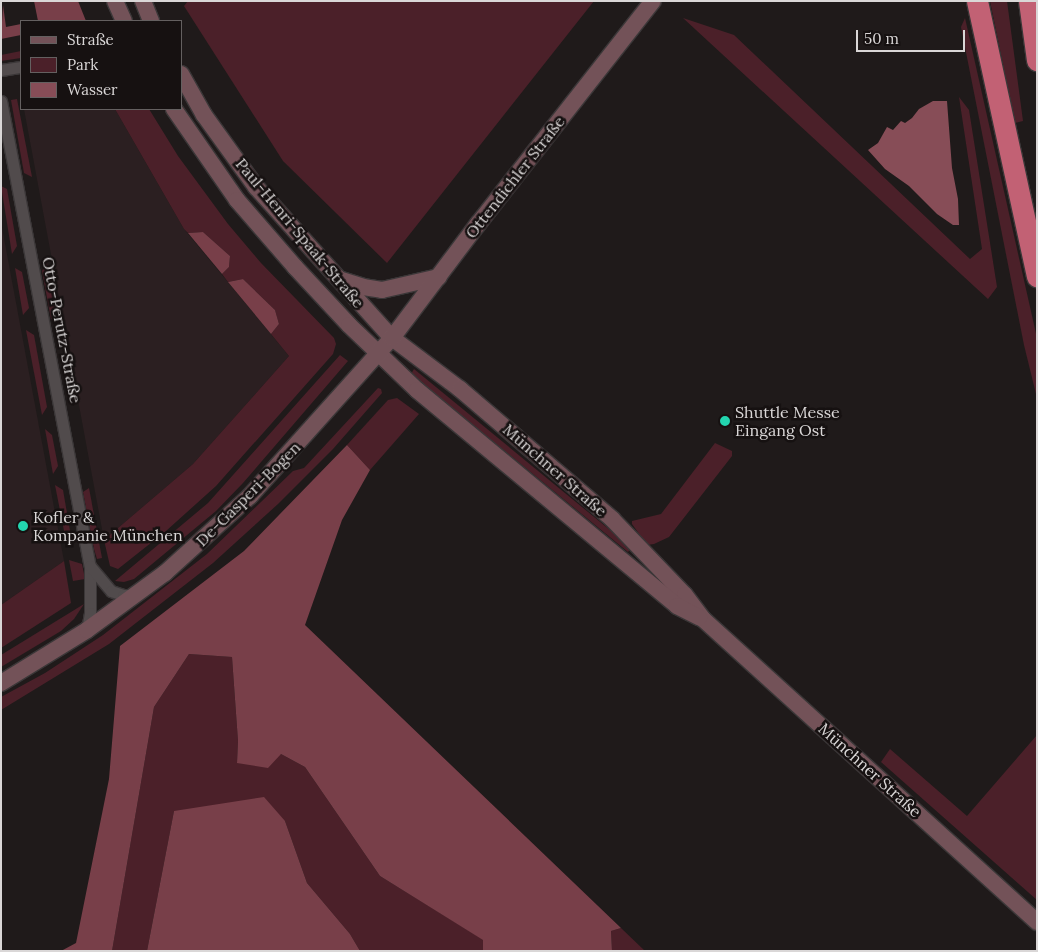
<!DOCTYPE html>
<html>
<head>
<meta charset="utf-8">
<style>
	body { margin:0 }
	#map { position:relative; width:1038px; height:952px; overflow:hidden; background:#1f1a1a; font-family:Lora,serif }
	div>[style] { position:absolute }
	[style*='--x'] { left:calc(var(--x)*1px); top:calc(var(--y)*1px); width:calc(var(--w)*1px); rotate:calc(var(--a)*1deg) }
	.built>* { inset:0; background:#2b1f21 }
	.green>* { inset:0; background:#4b2029 }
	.forest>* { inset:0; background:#783f49 }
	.water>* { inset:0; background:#874d57 }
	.roads { filter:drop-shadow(1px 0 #3b3738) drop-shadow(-1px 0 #3b3738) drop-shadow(0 1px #3b3738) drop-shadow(0 -1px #3b3738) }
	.street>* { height:11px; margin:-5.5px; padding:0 5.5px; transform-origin:5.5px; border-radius:5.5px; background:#514b4c }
	.secondary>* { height:16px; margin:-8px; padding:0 8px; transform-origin:8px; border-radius:8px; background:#735258 }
	.highway>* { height:21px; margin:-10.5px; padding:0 10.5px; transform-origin:10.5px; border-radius:10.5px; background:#c26174 }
	.dots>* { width:14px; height:14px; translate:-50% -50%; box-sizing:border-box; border:2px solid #161111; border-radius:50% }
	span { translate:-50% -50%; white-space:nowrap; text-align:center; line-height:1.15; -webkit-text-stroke:5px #161111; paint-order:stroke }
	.street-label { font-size:16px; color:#dad7d7 }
	.poi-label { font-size:16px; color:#dad7d7 }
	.left { translate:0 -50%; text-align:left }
	.frame { position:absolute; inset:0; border:2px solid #dad7d7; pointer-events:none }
	.legend { position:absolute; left:20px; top:20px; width:162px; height:90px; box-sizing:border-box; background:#161111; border:1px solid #646060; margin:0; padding:6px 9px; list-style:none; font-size:15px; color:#dad7d7 }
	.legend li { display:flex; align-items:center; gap:10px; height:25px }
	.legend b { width:25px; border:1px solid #646060 }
	.scale { position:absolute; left:856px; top:30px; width:109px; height:22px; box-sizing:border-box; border:2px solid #dad7d7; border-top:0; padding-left:6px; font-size:15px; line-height:18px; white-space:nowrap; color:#dad7d7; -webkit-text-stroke:4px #161111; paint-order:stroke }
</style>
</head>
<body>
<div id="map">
	<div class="built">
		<i style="clip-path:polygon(24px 109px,115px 109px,184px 229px,289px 356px,193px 464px,104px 540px)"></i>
		<i style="clip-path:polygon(1px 222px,64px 561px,1px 605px)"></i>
	</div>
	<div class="green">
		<i style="clip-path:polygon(188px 1px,594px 1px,387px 263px,283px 161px,184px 6px)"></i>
		<i style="clip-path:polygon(990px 1px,1007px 1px,1023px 121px,1015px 123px)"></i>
		<i style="clip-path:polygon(683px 18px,734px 35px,970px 259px,982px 249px,959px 97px,969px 110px,997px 287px,988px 299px)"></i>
		<i style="clip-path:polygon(965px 18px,1037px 338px,1037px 398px,1024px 345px,961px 27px)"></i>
		<i style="clip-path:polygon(21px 51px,21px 58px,1px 61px,1px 55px)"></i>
		<i style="clip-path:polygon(17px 99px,32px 177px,24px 173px,11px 100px)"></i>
		<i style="clip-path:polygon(115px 109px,149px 109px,178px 156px,228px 224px,261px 263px,334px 338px,336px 344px,333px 354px,216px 486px,166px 531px,118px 569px,110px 566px,104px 540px,193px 464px,289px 356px,271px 334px,279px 324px,275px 310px,243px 279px,228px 282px,222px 274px,229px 267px,230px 256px,203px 232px,188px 233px,184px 229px)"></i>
		<i style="clip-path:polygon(1px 186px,7px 189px,17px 246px,12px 254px)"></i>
		<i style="clip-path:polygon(47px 263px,59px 324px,51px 319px,42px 271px)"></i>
		<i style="clip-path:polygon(15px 268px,22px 272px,29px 308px,23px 315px)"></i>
		<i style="clip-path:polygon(26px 330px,34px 335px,47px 407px,42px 415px)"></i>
		<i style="clip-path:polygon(340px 355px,348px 361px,243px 483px,216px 511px,134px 579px,124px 582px,115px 581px,208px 503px)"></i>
		<i style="clip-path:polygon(414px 369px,627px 544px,631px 548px,628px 552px,411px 374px)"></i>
		<i style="clip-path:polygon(378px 388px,381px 389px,382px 393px,333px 449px,278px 504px,213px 563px,109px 644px,1px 710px,1px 697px,45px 673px,103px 635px,207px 554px,293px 471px,304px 468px)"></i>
		<i style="clip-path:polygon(397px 398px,419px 414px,370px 470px,347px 445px,388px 400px)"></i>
		<i style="clip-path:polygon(45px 429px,52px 435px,58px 466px,53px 474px)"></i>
		<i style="clip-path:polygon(715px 443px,732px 451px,732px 456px,669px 537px,654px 544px,647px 545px,632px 524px,632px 521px,661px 514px)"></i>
		<i style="clip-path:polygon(55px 485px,63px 490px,72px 542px,67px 546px)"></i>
		<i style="clip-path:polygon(89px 488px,102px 558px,97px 559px,94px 549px,83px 492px)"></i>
		<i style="clip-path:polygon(69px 560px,82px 564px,85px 579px,73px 581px)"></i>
		<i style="clip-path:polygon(64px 561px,71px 603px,1px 648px,1px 605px)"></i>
		<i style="clip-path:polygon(84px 604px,74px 619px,61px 631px,1px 667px,1px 655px)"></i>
		<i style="clip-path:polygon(189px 654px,232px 657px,238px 741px,237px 763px,281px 754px,305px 767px,380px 876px,484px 940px,483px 951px,360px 951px,350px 934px,307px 883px,285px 821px,174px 811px,147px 951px,112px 951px,154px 707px)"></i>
		<i style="clip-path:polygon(1037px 735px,1037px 900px,881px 762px,890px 749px,967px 816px)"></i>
		<i style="clip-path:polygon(621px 928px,645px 951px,612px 951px,611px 931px)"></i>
	</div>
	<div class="forest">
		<i style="clip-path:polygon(34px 1px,78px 1px,86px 21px,38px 21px)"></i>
		<i style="clip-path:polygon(3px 5px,6px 27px,21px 24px,21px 35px,1px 39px)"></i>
		<i style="clip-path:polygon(203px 232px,230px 256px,229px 267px,222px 274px,188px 233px)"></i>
		<i style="clip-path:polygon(243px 279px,275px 310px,279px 324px,271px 334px,228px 282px)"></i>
		<i style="clip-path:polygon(347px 445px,370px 470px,342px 520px,305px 625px,621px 928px,611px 931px,612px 951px,483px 951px,483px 940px,380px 876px,305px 767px,281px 754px,268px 768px,237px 763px,238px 741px,232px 657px,189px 654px,154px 707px,112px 951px,61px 951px,76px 943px,109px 779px,120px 646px,244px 551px)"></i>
		<i style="clip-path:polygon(264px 797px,285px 821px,307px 883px,350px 934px,360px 951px,147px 951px,174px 811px)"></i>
	</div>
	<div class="water">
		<i style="clip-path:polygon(933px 101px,947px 101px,952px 168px,958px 199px,959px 225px,953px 225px,937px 214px,909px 186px,885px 169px,868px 150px,878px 143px,887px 127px,893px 130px,901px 121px,905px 123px,912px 118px,919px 109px)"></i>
	</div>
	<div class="roads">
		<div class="street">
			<i style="--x:1;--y:70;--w:20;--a:-9"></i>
			<i style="--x:1;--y:101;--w:473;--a:79.2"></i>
			<i style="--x:90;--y:566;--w:47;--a:90"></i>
			<i style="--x:90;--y:613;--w:17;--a:100"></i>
			<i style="--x:90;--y:566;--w:33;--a:50"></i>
			<i style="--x:111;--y:591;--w:13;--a:18"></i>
			<i style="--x:123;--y:595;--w:12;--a:0"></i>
		</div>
		<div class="secondary">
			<i style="--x:115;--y:1;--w:22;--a:66"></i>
			<i style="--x:143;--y:1;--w:22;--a:68"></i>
			<i style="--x:181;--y:74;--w:47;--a:60.7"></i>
			<i style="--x:204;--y:115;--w:89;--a:54.2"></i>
			<i style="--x:256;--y:187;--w:203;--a:48"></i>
			<i style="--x:392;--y:338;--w:85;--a:36.9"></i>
			<i style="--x:460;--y:389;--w:200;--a:40.5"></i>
			<i style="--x:612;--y:519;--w:105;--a:46.2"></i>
			<i style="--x:685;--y:595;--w:30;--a:53"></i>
			<i style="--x:703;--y:619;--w:451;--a:42.2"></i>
			<i style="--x:174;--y:109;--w:111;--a:55.3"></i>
			<i style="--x:237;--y:200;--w:89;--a:49.1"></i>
			<i style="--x:295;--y:267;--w:79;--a:47"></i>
			<i style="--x:349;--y:325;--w:94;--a:43.7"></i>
			<i style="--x:417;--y:390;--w:338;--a:39.7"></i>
			<i style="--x:677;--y:606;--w:25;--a:27"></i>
			<i style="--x:339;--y:279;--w:25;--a:18"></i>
			<i style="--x:363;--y:287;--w:19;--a:9"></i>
			<i style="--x:382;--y:290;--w:58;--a:-12.8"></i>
			<i style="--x:1;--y:683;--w:101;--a:-31.6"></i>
			<i style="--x:87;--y:630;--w:97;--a:-36.2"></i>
			<i style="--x:165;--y:573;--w:115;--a:-42.2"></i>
			<i style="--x:250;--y:496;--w:212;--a:-48.1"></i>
			<i style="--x:392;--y:338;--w:143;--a:-53"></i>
			<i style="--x:478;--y:224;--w:283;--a:-51.9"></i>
		</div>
		<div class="highway">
			<i style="--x:977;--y:1;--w:282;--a:77.7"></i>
			<i style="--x:1029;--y:1;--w:60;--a:82.3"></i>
		</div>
	</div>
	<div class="dots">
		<i style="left:725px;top:421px;background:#23d5af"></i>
		<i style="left:23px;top:526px;background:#23d5af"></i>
	</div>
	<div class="street-label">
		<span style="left:515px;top:177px;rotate:-52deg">Ottendichler Straße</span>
		<span style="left:300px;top:233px;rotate:50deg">Paul-Henri-Spaak-Straße</span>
		<span style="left:62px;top:330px;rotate:79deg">Otto-Perutz-Straße</span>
		<span style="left:555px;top:470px;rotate:41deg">Münchner Straße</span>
		<span style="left:248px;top:494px;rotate:-45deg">De-Gasperi-Bogen</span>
		<span style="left:870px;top:770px;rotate:42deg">Münchner Straße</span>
	</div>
	<div class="poi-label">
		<span class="left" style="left:735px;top:421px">Shuttle Messe<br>Eingang Ost</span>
		<span class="left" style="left:33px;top:526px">Kofler &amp;<br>Kompanie München</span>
	</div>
	<div class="frame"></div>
	<ul class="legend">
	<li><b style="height:6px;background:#735258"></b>Straße</li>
	<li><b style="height:14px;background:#4b2029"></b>Park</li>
	<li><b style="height:14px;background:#874d57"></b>Wasser</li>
	</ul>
	<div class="scale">50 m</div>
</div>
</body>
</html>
